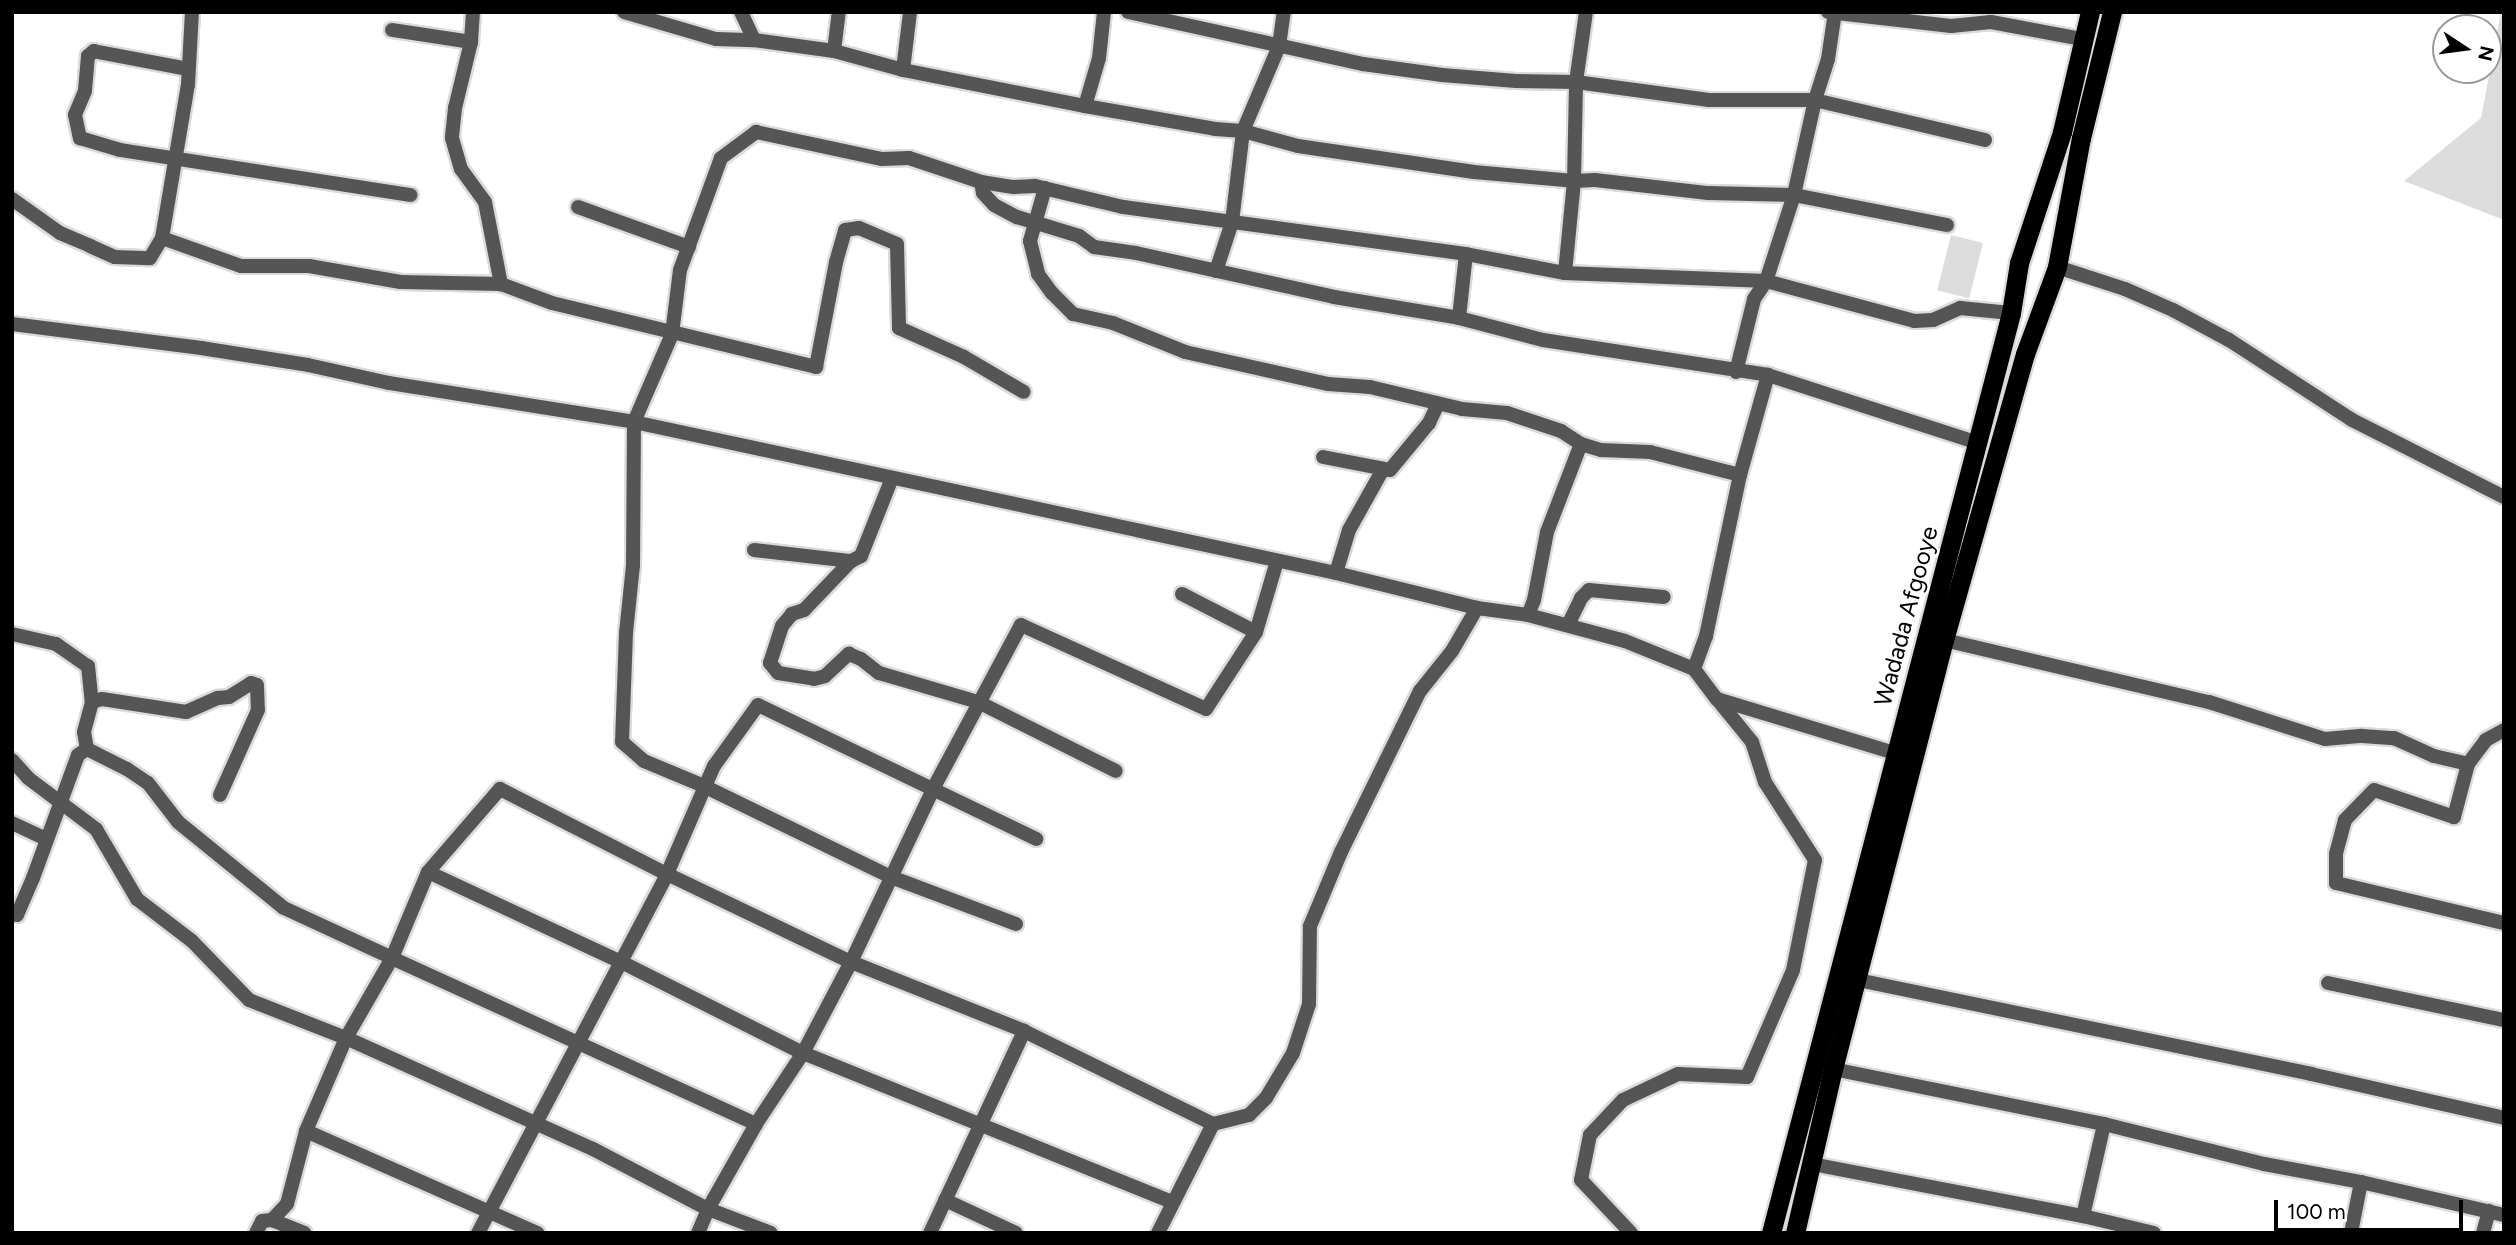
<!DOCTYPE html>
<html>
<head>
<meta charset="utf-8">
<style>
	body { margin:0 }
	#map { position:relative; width:2516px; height:1245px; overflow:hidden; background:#fff; font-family:Figtree,sans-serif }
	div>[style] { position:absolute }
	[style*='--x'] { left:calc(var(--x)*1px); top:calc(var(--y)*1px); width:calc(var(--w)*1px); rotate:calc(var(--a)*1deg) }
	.green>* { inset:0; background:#dcdcdc; transform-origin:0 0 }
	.roads { filter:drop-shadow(2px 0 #dbdbdb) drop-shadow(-2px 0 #dbdbdb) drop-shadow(0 2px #dbdbdb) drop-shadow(0 -2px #dbdbdb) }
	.minor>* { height:14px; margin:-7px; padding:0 7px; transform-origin:7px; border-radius:7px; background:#555 }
	.trunk>* { height:19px; margin:-9.5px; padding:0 9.5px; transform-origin:9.5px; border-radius:9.5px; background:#000 }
	span { translate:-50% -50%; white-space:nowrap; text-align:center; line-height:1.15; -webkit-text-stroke:5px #fff; paint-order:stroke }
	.street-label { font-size:24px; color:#000 }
	.frame { position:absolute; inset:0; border:14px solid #000; pointer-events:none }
	.north { position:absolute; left:2432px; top:14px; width:70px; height:70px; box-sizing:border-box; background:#fff; border:2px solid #999; border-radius:50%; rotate:103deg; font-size:19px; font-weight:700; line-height:28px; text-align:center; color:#000 }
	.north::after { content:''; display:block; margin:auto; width:24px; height:32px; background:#000; clip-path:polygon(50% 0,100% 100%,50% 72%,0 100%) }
	.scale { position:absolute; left:2274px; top:1200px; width:189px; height:32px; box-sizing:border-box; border:4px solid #000; border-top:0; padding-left:9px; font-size:21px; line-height:24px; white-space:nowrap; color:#000; -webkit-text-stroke:5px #fff; paint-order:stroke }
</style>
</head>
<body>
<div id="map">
	<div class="green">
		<i style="clip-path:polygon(2501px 12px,2504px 12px,2504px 220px,2404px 181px,2481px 118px)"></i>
		<i style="left:1951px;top:235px;width:33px;height:57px;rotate:14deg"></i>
	</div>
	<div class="roads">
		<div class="minor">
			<i style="--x:473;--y:12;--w:30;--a:94"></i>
			<i style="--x:471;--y:42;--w:68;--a:103.6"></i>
			<i style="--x:455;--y:108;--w:30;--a:96"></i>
			<i style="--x:452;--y:138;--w:32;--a:74"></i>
			<i style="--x:461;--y:169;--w:41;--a:54"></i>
			<i style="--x:485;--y:202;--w:84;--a:79"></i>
			<i style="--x:624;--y:12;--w:96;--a:16.4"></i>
			<i style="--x:716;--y:39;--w:38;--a:2"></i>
			<i style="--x:741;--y:12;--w:31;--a:65"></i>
			<i style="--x:754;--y:40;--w:81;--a:7.8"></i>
			<i style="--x:834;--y:51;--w:72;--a:15.4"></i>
			<i style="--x:903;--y:70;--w:186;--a:11.2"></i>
			<i style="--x:1085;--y:106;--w:132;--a:10"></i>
			<i style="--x:1215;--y:129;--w:28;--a:4"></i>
			<i style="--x:1243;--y:131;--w:57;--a:15.3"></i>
			<i style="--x:1298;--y:146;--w:178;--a:8.4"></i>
			<i style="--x:1474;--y:172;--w:100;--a:5.1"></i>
			<i style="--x:1574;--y:181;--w:21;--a:-3"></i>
			<i style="--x:1595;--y:180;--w:114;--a:6.6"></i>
			<i style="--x:1708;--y:193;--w:86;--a:1.3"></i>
			<i style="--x:1794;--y:195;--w:156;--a:11.1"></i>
			<i style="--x:1128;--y:12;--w:241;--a:12.5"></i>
			<i style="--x:1363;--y:64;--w:80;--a:7.9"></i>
			<i style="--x:1442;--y:75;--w:74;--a:4.6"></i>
			<i style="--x:1516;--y:81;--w:60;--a:1"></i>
			<i style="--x:1576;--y:82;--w:134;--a:7.7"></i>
			<i style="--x:1709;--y:100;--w:106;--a:0"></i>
			<i style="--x:1815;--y:100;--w:43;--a:-72.4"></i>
			<i style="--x:1828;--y:59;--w:48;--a:-81.5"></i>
			<i style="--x:1828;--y:12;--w:124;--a:6.5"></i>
			<i style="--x:1951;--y:26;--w:40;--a:-5.7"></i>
			<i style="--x:1991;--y:22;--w:93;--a:10.6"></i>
			<i style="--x:392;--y:30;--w:80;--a:8.6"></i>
			<i style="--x:834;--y:51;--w:39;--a:-83"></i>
			<i style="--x:188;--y:69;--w:96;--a:-169.2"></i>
			<i style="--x:94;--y:51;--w:8;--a:140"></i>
			<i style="--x:88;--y:56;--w:35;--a:95"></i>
			<i style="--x:85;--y:91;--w:26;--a:113"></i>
			<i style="--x:75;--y:115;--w:24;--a:78"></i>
			<i style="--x:80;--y:138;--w:42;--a:16.7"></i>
			<i style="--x:120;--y:150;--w:294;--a:8.8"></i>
			<i style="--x:903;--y:70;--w:58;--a:-83.1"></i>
			<i style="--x:1085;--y:106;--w:50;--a:-73.7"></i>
			<i style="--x:1099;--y:58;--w:46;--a:-83.8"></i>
			<i style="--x:1985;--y:140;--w:175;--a:-166.8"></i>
			<i style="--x:1815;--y:100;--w:97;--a:102.5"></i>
			<i style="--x:1794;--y:195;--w:90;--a:108"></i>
			<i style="--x:1766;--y:281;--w:153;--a:15.1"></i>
			<i style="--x:1914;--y:321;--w:19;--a:-3"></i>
			<i style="--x:1933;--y:320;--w:30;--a:-24"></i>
			<i style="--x:1960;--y:308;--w:51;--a:5.6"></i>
			<i style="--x:981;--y:182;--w:11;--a:80"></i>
			<i style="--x:983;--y:193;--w:16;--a:47"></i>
			<i style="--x:994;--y:205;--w:26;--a:28"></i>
			<i style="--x:1017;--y:217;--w:65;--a:17"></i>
			<i style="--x:1079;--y:236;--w:19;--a:36"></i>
			<i style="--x:1094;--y:247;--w:42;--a:8.1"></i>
			<i style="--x:1136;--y:253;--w:203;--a:12.5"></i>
			<i style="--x:1334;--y:297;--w:127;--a:9.5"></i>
			<i style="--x:1459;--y:318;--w:64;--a:-83.8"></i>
			<i style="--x:1466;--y:254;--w:101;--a:10.9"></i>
			<i style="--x:1565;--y:273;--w:201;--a:2.3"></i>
			<i style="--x:1045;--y:188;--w:55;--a:105.8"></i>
			<i style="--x:1030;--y:241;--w:34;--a:76"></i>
			<i style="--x:1038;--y:274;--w:24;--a:54"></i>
			<i style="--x:1052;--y:293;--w:30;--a:45"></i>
			<i style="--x:1073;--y:314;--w:41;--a:12.7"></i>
			<i style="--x:1113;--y:323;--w:78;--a:21.9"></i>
			<i style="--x:1185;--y:352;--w:147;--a:12.6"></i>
			<i style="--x:1328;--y:384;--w:42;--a:4.1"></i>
			<i style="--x:1370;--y:387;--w:95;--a:13.4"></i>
			<i style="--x:1462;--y:409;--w:45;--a:5.1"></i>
			<i style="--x:1507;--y:413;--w:57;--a:18.4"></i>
			<i style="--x:1561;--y:431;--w:24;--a:33"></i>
			<i style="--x:1581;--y:444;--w:21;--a:17"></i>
			<i style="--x:1601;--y:450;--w:49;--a:2.3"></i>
			<i style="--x:1650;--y:452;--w:93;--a:14.3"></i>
			<i style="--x:1740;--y:475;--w:104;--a:-74.4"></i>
			<i style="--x:12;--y:199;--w:59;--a:35.3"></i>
			<i style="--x:60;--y:233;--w:33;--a:23"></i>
			<i style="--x:90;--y:246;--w:27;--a:24"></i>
			<i style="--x:115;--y:257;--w:35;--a:2"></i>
			<i style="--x:150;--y:258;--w:23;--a:-59"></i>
			<i style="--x:162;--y:238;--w:155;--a:-80.4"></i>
			<i style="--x:188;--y:85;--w:73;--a:-86.9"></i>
			<i style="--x:578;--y:207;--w:118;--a:19.8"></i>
			<i style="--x:162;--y:238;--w:84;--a:19.5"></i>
			<i style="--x:241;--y:266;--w:68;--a:0"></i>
			<i style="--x:309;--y:266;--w:93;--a:9.9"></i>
			<i style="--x:401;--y:282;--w:100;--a:1.1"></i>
			<i style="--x:501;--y:284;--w:54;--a:20.4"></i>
			<i style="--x:552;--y:303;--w:272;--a:13.6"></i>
			<i style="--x:816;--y:367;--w:107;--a:-79.2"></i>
			<i style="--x:836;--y:262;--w:33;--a:-74"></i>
			<i style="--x:845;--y:230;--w:14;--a:-8"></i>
			<i style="--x:859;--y:228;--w:41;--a:22.8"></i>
			<i style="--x:897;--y:244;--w:84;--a:88.6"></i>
			<i style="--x:899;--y:328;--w:71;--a:24"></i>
			<i style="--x:964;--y:357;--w:69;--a:30.3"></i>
			<i style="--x:2057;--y:267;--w:71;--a:17.9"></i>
			<i style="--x:2125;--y:289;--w:52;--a:23.6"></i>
			<i style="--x:2173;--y:310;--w:64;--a:28.2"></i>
			<i style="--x:2229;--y:340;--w:147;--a:33"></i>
			<i style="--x:2352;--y:420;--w:170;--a:26.9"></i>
			<i style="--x:1216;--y:271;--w:52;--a:-71.9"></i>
			<i style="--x:1232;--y:222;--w:92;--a:-83.1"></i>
			<i style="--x:1243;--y:131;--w:92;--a:-67"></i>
			<i style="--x:1279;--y:46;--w:34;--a:-82"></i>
			<i style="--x:1565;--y:273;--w:92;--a:-84.4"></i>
			<i style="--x:1574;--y:181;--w:99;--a:-88.8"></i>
			<i style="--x:1576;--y:82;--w:71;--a:-81.9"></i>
			<i style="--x:1459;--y:318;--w:87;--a:14.7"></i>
			<i style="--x:1543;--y:340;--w:228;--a:8.8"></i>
			<i style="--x:1768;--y:375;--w:221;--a:17.9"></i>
			<i style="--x:12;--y:324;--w:191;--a:7.2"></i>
			<i style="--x:201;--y:348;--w:108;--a:9"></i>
			<i style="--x:308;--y:365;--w:83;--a:12.5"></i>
			<i style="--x:389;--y:383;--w:248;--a:9"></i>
			<i style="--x:634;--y:422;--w:718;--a:12.14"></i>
			<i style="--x:1336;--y:573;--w:145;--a:13.9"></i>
			<i style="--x:1477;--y:608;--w:51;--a:7.8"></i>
			<i style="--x:1528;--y:615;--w:100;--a:15"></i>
			<i style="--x:1625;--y:641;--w:74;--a:22.1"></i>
			<i style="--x:1694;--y:669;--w:38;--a:53"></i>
			<i style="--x:1717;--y:699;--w:186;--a:16.9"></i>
			<i style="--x:1736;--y:372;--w:75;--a:-76.1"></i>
			<i style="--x:1754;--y:299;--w:22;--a:-56"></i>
			<i style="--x:1323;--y:457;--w:68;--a:11"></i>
			<i style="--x:1390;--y:470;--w:61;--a:-50.3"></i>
			<i style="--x:1429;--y:423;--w:21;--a:-65"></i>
			<i style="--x:892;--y:478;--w:84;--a:111.7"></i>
			<i style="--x:861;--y:556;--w:11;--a:153"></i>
			<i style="--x:851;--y:561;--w:68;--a:133.8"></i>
			<i style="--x:804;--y:610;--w:13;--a:162"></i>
			<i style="--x:792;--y:614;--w:16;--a:130"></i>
			<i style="--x:782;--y:626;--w:39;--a:108"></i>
			<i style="--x:770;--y:663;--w:13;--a:51"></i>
			<i style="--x:778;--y:673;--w:36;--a:9"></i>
			<i style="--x:814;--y:679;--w:11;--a:-15"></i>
			<i style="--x:825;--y:676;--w:33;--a:-43"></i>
			<i style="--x:849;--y:654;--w:13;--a:23"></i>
			<i style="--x:861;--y:659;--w:23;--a:38"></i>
			<i style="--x:879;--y:673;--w:103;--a:16.3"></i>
			<i style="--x:978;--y:702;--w:154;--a:26.6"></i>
			<i style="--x:754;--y:550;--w:98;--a:6.5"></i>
			<i style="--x:1336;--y:573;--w:45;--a:-73.2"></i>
			<i style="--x:1349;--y:530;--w:68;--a:-60.8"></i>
			<i style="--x:1182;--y:594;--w:83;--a:27.2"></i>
			<i style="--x:1528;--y:615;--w:16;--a:-68"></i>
			<i style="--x:1534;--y:600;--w:69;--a:-79.2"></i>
			<i style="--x:1547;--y:532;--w:94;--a:-68.9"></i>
			<i style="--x:1568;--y:625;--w:30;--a:-64"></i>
			<i style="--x:1581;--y:598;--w:11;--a:-45"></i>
			<i style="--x:1589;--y:590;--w:75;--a:5.3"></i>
			<i style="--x:12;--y:634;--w:45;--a:12.8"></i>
			<i style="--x:56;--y:644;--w:39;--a:35"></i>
			<i style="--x:88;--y:666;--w:36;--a:84"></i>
			<i style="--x:92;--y:702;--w:31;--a:105"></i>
			<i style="--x:84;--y:732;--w:17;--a:80"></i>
			<i style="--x:87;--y:749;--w:45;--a:26.6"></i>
			<i style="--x:127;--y:769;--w:25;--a:34"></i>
			<i style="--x:148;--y:783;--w:49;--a:52.4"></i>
			<i style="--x:178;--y:822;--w:136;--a:39.1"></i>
			<i style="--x:284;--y:908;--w:119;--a:24.8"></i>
			<i style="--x:392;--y:958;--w:93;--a:-67.3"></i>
			<i style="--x:428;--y:872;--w:211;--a:25"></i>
			<i style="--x:619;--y:961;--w:206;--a:26.6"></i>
			<i style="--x:803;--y:1053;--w:398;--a:22"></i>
			<i style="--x:1944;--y:640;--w:272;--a:13.2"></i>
			<i style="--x:2209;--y:702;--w:122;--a:17.7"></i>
			<i style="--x:2325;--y:739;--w:37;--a:-5"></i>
			<i style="--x:2362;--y:736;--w:32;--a:4"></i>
			<i style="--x:2394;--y:738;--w:44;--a:24.2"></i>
			<i style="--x:2434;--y:756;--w:35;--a:13"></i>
			<i style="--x:1694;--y:669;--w:35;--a:-70"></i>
			<i style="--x:1706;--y:636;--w:165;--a:-78.1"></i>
			<i style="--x:92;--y:702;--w:10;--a:-17"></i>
			<i style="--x:102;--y:699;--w:85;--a:8.8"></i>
			<i style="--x:186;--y:712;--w:35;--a:-24"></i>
			<i style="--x:218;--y:698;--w:11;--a:-5"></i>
			<i style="--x:229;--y:697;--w:26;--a:-32"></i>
			<i style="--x:251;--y:683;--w:6;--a:18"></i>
			<i style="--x:257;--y:685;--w:25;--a:88"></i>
			<i style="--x:258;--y:710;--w:93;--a:114.1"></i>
			<i style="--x:2504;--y:730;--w:21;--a:151"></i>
			<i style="--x:2486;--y:740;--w:30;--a:127"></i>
			<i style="--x:2468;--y:764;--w:55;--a:104.8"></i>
			<i style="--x:2454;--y:817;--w:84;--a:-161.4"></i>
			<i style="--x:2374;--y:790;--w:42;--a:134"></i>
			<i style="--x:2345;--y:820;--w:35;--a:105"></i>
			<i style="--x:2336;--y:854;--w:29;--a:90"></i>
			<i style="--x:2336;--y:883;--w:173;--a:13.4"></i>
			<i style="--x:12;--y:760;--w:24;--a:48"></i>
			<i style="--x:28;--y:778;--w:85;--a:36.9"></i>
			<i style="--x:96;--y:829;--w:81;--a:59.6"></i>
			<i style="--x:137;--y:899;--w:69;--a:37.4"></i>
			<i style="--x:192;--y:941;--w:82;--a:46"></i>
			<i style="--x:249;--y:1000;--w:104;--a:21.4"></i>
			<i style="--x:346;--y:1038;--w:101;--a:113.3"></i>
			<i style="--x:306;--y:1131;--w:253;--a:23.8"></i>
			<i style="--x:12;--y:823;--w:38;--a:25"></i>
			<i style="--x:428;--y:872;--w:110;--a:-49.1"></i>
			<i style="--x:500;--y:789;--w:187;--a:27"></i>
			<i style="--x:667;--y:874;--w:204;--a:25.6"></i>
			<i style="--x:851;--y:962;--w:186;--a:21.7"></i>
			<i style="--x:12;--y:914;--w:5;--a:11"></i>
			<i style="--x:17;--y:915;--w:40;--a:-66.6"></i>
			<i style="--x:33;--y:878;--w:131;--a:-69.9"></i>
			<i style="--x:78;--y:755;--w:11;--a:-34"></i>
			<i style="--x:1016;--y:924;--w:134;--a:-159.4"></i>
			<i style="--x:891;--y:877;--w:208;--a:-154.1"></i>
			<i style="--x:704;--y:786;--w:65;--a:-157.4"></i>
			<i style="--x:644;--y:761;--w:29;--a:-139"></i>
			<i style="--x:622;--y:742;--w:109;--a:-87.9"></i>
			<i style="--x:626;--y:633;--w:68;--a:-84.1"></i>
			<i style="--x:633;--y:565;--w:143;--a:-89.6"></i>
			<i style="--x:634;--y:422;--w:96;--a:-66.6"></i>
			<i style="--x:672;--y:334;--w:64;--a:-82.9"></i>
			<i style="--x:680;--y:270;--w:119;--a:-69.9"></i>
			<i style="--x:721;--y:158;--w:44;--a:-36.6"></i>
			<i style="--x:756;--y:132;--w:129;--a:12.1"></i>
			<i style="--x:882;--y:159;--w:27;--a:-2"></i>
			<i style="--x:909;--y:158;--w:76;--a:18.4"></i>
			<i style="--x:981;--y:182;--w:33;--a:9"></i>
			<i style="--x:1014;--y:187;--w:21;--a:-3"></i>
			<i style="--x:1035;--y:186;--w:90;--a:13.4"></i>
			<i style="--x:1123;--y:207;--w:346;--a:7.8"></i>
			<i style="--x:1858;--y:980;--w:463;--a:11.7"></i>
			<i style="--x:2311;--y:1074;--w:198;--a:12.8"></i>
			<i style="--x:2328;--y:983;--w:180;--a:11.9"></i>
			<i style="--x:1833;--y:1069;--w:277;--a:11.5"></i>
			<i style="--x:2104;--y:1124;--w:165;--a:14"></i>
			<i style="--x:2264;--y:1164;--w:99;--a:10.5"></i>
			<i style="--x:2361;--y:1182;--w:147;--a:13"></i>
			<i style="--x:756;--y:1124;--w:400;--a:-155.5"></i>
			<i style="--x:392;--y:958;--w:92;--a:119.9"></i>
			<i style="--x:346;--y:1038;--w:271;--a:24.2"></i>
			<i style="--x:593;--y:1149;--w:130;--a:27.6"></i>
			<i style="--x:708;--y:1209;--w:67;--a:20.9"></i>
			<i style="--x:1213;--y:1124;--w:37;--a:-14"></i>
			<i style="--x:1249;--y:1115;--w:24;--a:-45"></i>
			<i style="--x:1266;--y:1098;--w:52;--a:-59"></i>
			<i style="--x:1293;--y:1053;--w:52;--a:-71.9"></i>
			<i style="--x:1309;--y:1004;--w:78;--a:-89.3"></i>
			<i style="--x:1310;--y:926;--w:80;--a:-67.3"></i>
			<i style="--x:1341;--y:852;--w:179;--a:-63.9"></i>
			<i style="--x:1420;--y:691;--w:51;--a:-51.3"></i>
			<i style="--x:1452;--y:651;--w:50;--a:-59.8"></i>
			<i style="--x:1812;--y:1164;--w:276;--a:10.9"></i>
			<i style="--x:2083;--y:1216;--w:73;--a:13.5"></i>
			<i style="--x:945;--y:1200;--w:78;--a:24.9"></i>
			<i style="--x:2083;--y:1216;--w:94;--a:-77.1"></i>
			<i style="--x:272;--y:1220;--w:35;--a:22"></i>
			<i style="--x:256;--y:1233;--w:13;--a:-63"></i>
			<i style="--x:262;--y:1221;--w:10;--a:-6"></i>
			<i style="--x:272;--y:1220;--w:22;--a:-47"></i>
			<i style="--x:287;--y:1204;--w:75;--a:-75.4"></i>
			<i style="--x:478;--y:1233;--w:406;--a:-62.2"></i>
			<i style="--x:667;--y:874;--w:118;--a:-66.5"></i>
			<i style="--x:714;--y:766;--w:75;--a:-54.2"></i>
			<i style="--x:758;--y:705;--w:309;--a:25.7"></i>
			<i style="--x:698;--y:1233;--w:26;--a:-67"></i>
			<i style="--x:708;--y:1209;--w:98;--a:-60.5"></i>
			<i style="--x:756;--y:1124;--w:85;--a:-56.5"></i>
			<i style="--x:803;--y:1053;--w:103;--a:-62.2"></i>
			<i style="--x:851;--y:962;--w:191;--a:-64.6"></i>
			<i style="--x:933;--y:789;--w:186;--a:-61.8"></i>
			<i style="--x:1021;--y:625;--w:203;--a:24.4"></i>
			<i style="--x:1206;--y:709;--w:92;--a:-57"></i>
			<i style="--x:1256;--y:632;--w:74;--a:-73.5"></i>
			<i style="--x:930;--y:1233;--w:223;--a:-65"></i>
			<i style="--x:1024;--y:1031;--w:211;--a:26.2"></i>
			<i style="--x:1213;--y:1124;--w:122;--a:116.8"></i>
			<i style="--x:1631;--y:1233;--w:73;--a:-133.3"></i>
			<i style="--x:1581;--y:1180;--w:46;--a:-78.7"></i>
			<i style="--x:1590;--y:1135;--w:48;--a:-46.7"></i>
			<i style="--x:1623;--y:1100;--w:61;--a:-25.3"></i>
			<i style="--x:1678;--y:1074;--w:69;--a:2.5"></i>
			<i style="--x:1747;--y:1077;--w:116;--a:-66.7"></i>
			<i style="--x:1793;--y:970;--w:112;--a:-78.7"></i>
			<i style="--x:1815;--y:860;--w:93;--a:-122.7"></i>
			<i style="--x:1765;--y:782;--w:42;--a:-108"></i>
			<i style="--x:1752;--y:742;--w:55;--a:-129.1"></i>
			<i style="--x:2351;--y:1233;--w:52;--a:-78.9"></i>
			<i style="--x:2483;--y:1233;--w:23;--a:-75"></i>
		</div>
		<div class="trunk">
			<i style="--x:1771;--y:1233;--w:951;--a:-75.38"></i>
			<i style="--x:2011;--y:313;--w:51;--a:-80.9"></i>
			<i style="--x:2019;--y:263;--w:138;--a:-71.8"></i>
			<i style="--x:2062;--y:132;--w:123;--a:-76.9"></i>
			<i style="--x:1795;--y:1233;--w:168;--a:-77"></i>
			<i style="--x:1833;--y:1069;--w:443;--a:-75.5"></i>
			<i style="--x:1944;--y:640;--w:297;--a:-74.2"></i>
			<i style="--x:2025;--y:354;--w:93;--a:-69.8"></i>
			<i style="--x:2057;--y:267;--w:131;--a:-79.5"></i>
			<i style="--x:2081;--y:138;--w:130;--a:-76.2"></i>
		</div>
	</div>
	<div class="street-label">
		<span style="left:1906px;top:616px;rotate:-75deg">Wadada Afgooye</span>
	</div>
	<div class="frame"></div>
	<div class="north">N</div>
	<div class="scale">100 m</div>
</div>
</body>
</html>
